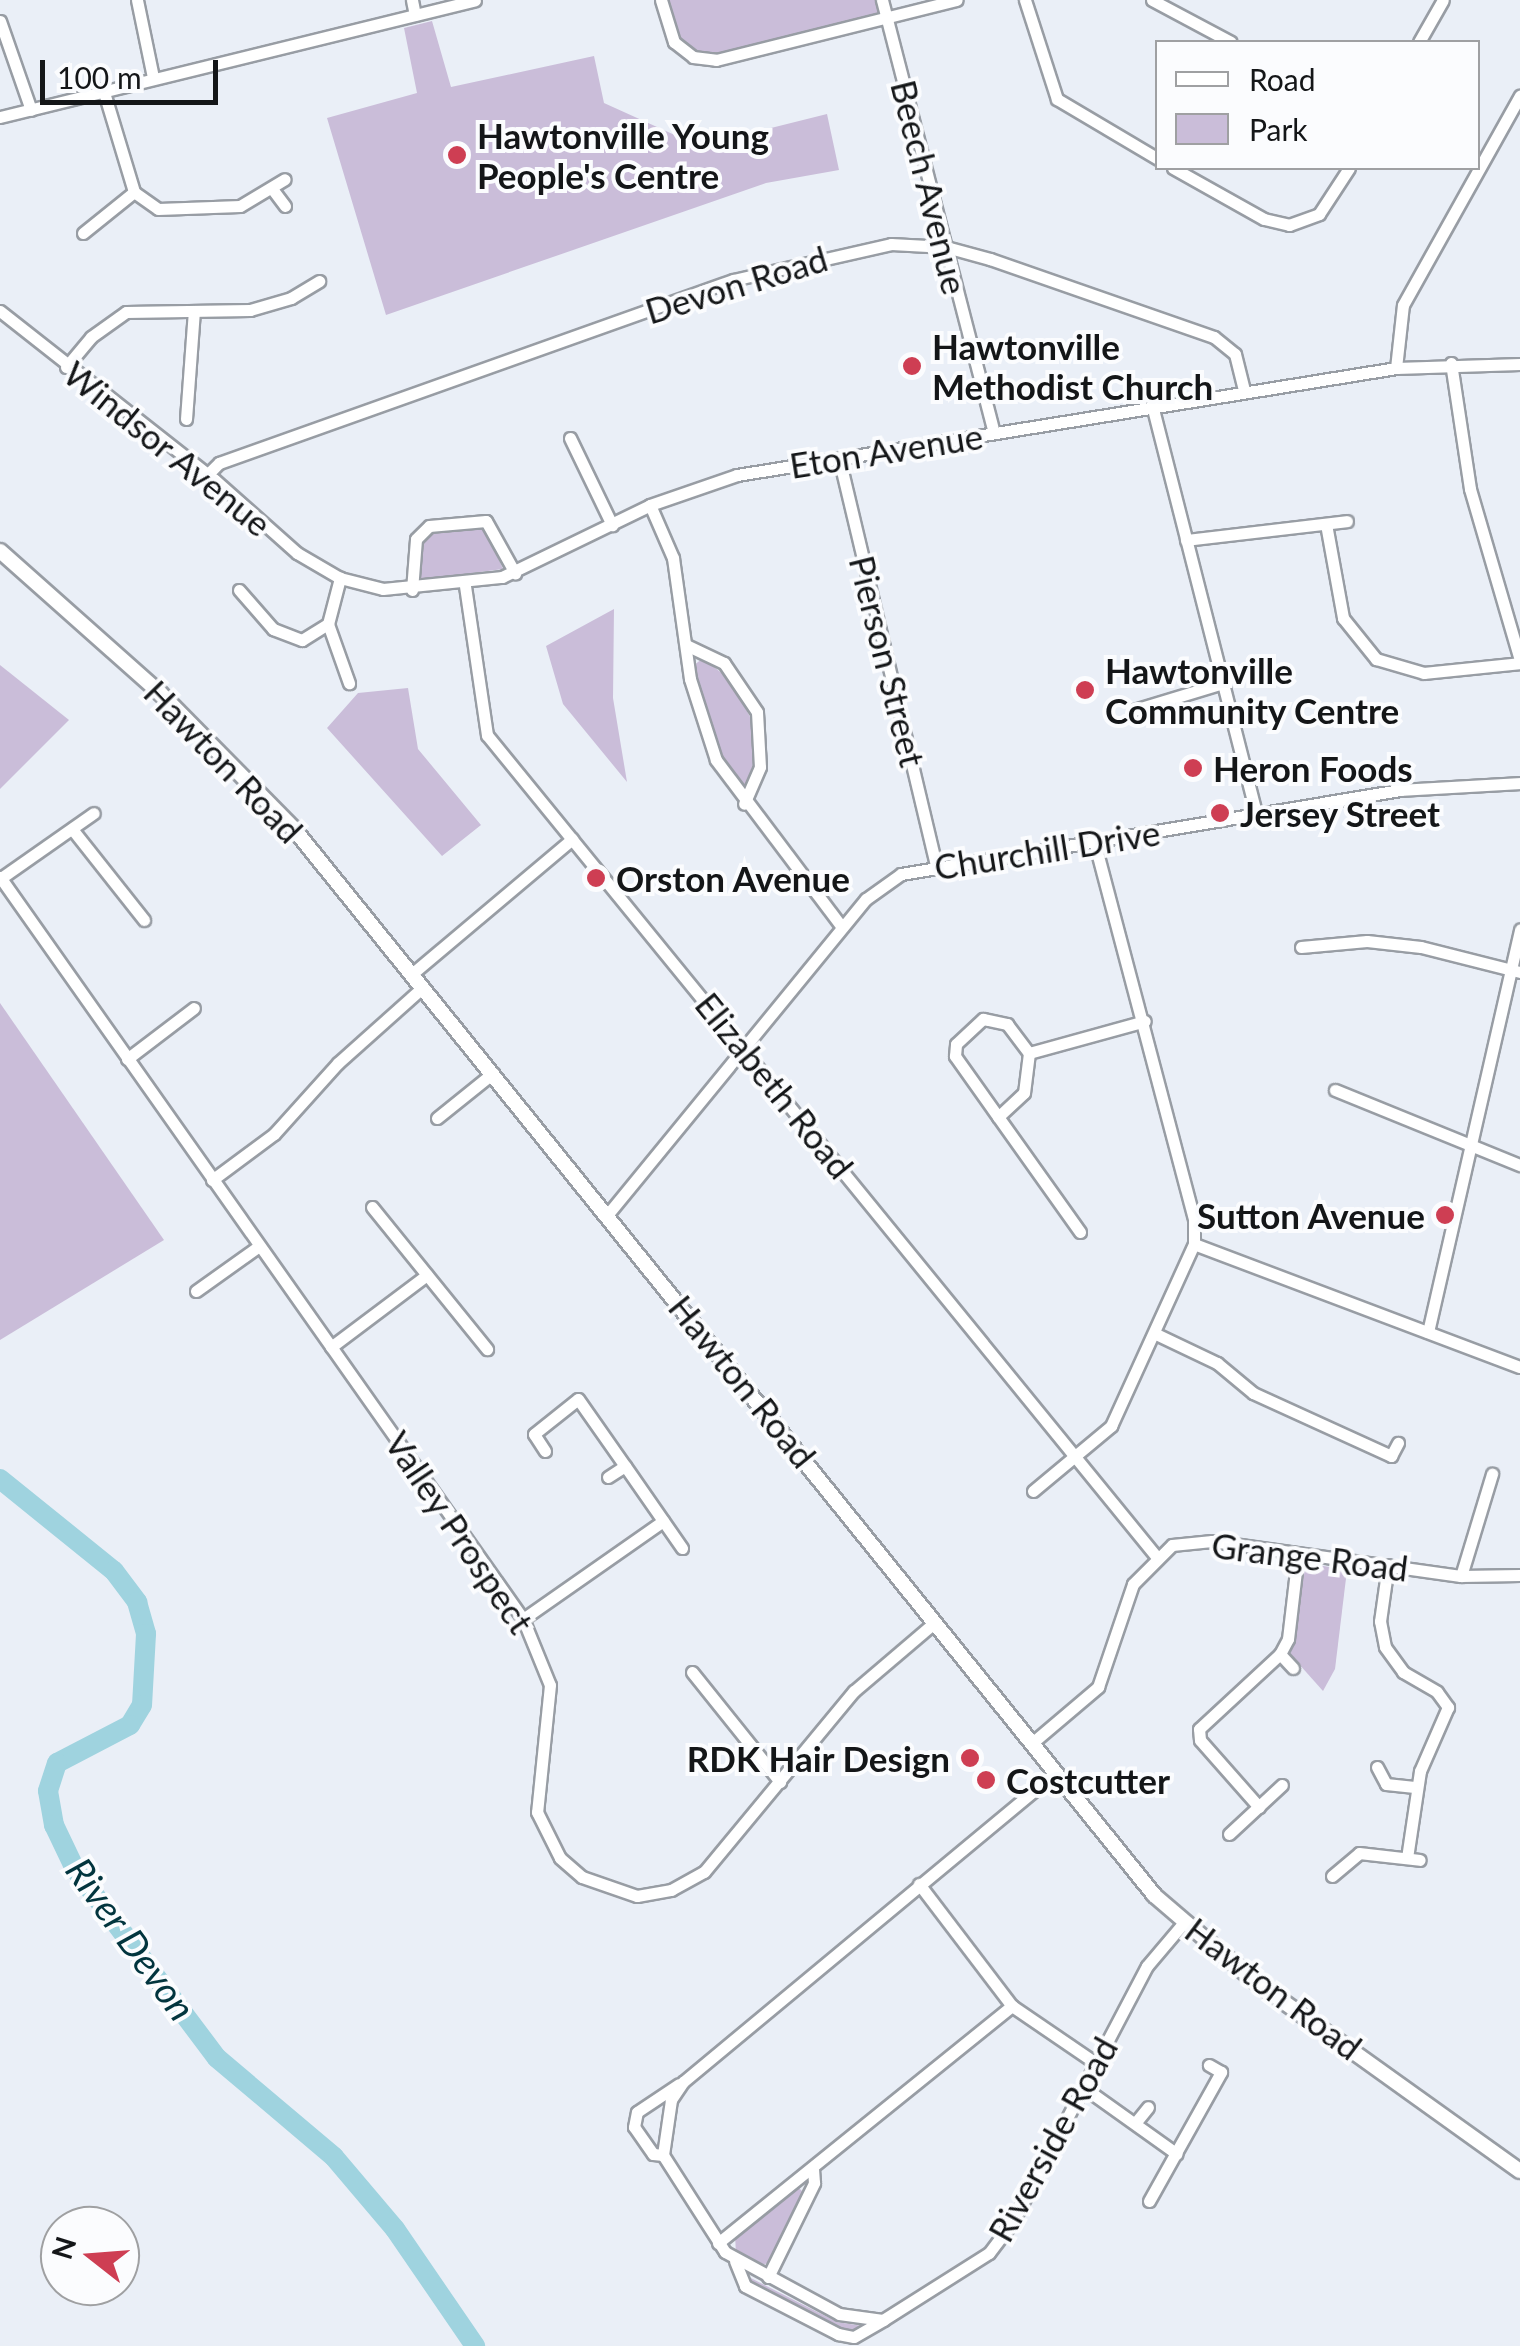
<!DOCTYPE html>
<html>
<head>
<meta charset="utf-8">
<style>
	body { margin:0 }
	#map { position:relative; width:1520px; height:2346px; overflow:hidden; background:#eaeff7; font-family:Lato,sans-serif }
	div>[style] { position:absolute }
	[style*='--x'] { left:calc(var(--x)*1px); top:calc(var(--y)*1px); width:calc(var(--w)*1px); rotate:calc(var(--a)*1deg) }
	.green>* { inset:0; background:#cabdd9 }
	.river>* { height:20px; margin:-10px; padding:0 10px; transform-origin:10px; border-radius:10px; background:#9fd3df }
	.roads { filter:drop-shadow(2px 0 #989da4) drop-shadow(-2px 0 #989da4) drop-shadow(0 2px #989da4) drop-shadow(0 -2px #989da4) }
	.minor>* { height:11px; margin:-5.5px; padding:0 5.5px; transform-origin:5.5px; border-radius:5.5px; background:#fff }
	.tertiary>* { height:14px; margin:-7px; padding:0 7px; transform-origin:7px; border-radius:7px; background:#fff }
	.dots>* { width:28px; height:28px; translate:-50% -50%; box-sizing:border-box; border:5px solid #fbfcfe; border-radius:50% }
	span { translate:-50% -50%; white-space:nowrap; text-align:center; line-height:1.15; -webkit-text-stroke:8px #fbfcfe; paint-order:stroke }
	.poi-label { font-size:35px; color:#141618; font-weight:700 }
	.left { translate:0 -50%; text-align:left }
	.right { translate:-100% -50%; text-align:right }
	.street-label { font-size:35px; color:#141618 }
	.water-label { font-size:38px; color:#02353e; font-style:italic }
	.legend { position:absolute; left:1155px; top:40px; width:325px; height:130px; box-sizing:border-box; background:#fbfcfe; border:2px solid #9fa0a2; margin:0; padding:12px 18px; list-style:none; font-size:30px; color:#141618 }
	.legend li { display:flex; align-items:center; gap:20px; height:50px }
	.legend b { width:50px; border:2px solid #9fa0a2 }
	.north { position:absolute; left:40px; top:2206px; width:100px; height:100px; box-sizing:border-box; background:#fbfcfe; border:2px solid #9fa0a2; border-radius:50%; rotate:287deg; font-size:28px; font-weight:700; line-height:40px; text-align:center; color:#141618 }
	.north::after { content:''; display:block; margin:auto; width:35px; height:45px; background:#ce3e53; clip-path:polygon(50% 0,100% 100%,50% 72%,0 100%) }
	.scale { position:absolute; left:40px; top:60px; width:178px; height:45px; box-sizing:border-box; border:5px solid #141618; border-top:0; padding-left:12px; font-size:30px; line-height:35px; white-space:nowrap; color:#141618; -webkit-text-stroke:8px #fbfcfe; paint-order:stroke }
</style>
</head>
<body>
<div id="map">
	<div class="green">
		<i style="clip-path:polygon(666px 0,875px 0,879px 14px,706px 56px,687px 49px,674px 34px)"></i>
		<i style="clip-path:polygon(432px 21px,451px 87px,594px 56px,604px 103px,699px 146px,827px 114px,839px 170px,766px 183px,386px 315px,327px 118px,417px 93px,404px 28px)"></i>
		<i style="clip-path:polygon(484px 525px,503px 569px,420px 580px,419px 544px,427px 532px)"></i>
		<i style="clip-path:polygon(614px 609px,613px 698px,627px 782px,563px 704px,546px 646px)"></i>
		<i style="clip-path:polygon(703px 658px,729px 679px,753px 722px,755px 759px,745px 786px,735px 784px,711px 736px,693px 666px)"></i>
		<i style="clip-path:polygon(0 665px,69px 720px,0 789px)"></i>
		<i style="clip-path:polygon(408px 688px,418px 749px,481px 825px,442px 856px,327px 728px,358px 693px)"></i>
		<i style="clip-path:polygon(0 1003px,164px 1240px,0 1340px)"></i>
		<i style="clip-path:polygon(1306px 1563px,1347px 1570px,1335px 1669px,1323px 1691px,1290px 1654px)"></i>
		<i style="clip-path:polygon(797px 2186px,803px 2192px,768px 2263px,759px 2266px,736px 2253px,735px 2236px)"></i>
		<i style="clip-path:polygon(741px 2273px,837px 2322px,869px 2327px,849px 2334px,755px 2289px)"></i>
	</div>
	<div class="river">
		<i style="--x:0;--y:1479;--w:146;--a:38.9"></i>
		<i style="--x:114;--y:1571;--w:39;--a:53"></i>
		<i style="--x:137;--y:1602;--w:33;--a:74"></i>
		<i style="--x:146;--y:1634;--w:71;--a:93.2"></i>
		<i style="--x:142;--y:1705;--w:23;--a:121"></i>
		<i style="--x:130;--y:1725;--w:82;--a:152.5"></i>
		<i style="--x:57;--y:1763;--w:29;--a:108"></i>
		<i style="--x:48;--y:1791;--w:35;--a:80"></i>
		<i style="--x:54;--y:1825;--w:49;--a:64.5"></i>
		<i style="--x:75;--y:1869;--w:236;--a:53.1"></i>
		<i style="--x:217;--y:2058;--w:153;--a:40.2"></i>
		<i style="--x:334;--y:2157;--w:94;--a:49.7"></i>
		<i style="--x:395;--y:2229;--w:142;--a:55.6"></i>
	</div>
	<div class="roads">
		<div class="minor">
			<i style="--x:137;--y:0;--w:79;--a:78.3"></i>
			<i style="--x:412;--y:0;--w:15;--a:79"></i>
			<i style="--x:661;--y:0;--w:44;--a:72.8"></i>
			<i style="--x:674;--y:42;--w:24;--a:38"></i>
			<i style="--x:693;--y:57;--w:23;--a:7"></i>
			<i style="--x:716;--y:60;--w:248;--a:-14"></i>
			<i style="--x:882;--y:0;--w:446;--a:75.5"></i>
			<i style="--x:1025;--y:0;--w:104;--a:72.1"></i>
			<i style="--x:1057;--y:99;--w:117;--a:30.7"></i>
			<i style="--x:1152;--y:0;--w:89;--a:28"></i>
			<i style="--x:0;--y:21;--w:94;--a:70.8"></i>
			<i style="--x:1419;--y:42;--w:48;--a:-60.3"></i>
			<i style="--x:103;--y:89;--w:108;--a:73.2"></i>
			<i style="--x:134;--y:192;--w:29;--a:35"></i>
			<i style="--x:158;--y:209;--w:82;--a:-2.1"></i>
			<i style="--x:240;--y:206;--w:52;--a:-31"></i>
			<i style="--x:0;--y:117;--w:489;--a:-13.8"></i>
			<i style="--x:1173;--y:168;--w:104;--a:29.3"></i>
			<i style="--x:1264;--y:219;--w:26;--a:13"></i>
			<i style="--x:1289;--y:225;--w:32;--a:-20"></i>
			<i style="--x:1319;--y:214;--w:55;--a:-56.9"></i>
			<i style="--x:273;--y:190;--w:20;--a:53"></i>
			<i style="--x:83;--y:233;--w:65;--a:-38.8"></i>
			<i style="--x:0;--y:311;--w:273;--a:38.2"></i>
			<i style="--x:215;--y:480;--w:110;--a:41.7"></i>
			<i style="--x:297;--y:553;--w:50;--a:30.2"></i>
			<i style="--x:340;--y:578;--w:44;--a:14.3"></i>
			<i style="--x:383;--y:589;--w:120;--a:-5.8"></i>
			<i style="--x:502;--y:577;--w:165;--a:-25.9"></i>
			<i style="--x:650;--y:505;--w:92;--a:-19"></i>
			<i style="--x:737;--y:475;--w:668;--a:-9.22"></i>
			<i style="--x:1396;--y:368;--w:124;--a:-1.8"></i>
			<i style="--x:1451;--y:363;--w:127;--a:81.4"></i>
			<i style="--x:1470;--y:489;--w:178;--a:73.7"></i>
			<i style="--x:66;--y:367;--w:39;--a:-50"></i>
			<i style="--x:91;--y:337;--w:43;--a:-35.5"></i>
			<i style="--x:126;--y:312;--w:124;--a:-0.9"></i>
			<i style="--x:250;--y:310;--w:43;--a:-16.3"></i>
			<i style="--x:291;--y:298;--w:33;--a:-31"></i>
			<i style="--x:1396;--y:368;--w:63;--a:-83.7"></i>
			<i style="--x:1403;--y:305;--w:240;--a:-60.8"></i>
			<i style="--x:1152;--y:405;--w:421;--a:75.7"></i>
			<i style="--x:186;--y:419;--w:108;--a:-85.8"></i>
			<i style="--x:570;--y:438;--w:97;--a:64.2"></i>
			<i style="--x:839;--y:458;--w:417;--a:76.6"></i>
			<i style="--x:208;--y:474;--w:16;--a:-45"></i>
			<i style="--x:219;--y:463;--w:546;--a:-19.6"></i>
			<i style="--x:733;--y:280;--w:162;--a:-12.8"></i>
			<i style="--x:891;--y:244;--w:55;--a:3.1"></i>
			<i style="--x:946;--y:247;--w:46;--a:15.3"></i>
			<i style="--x:990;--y:259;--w:237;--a:19.2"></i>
			<i style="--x:1214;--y:337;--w:27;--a:39"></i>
			<i style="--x:1235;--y:354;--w:37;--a:76"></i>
			<i style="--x:650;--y:505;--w:58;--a:66.5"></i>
			<i style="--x:673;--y:558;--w:122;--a:82"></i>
			<i style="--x:690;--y:679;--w:85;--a:72.2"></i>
			<i style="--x:716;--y:760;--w:209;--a:53"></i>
			<i style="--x:1326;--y:524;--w:96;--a:79.7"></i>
			<i style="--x:1343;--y:618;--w:53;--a:51.2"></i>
			<i style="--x:1376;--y:659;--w:50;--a:16.3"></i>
			<i style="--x:1424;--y:673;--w:97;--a:-5.9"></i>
			<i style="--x:1186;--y:540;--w:162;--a:-6.7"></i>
			<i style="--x:465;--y:586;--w:151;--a:81.6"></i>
			<i style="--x:487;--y:735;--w:1058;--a:50.83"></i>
			<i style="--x:239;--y:590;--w:52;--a:48.9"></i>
			<i style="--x:273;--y:629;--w:31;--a:21"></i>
			<i style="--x:302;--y:640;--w:31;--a:-32"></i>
			<i style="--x:328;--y:624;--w:48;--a:-75.4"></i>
			<i style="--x:412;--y:590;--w:51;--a:-85.5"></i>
			<i style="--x:416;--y:539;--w:18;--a:-45"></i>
			<i style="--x:429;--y:526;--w:57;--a:-5"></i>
			<i style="--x:486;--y:521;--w:60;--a:60.9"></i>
			<i style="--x:328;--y:624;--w:63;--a:70.4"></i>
			<i style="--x:686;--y:645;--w:42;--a:25.3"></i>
			<i style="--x:724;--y:663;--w:59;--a:56"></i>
			<i style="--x:757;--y:712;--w:55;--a:86.9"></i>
			<i style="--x:760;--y:767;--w:40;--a:113.4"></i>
			<i style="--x:1134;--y:710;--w:93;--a:-16.9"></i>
			<i style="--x:72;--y:829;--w:116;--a:51.6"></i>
			<i style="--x:0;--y:877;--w:908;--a:54.82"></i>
			<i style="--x:523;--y:1619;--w:71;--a:67.8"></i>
			<i style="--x:550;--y:1685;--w:128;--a:95.8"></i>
			<i style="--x:537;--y:1812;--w:51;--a:63.4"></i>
			<i style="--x:560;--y:1858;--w:29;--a:41"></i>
			<i style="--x:582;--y:1877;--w:58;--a:19.1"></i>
			<i style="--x:637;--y:1896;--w:35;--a:-10"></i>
			<i style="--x:671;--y:1890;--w:38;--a:-29"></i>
			<i style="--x:704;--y:1872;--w:235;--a:-50.4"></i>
			<i style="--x:854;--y:1691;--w:106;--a:-40.4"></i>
			<i style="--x:1;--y:878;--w:113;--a:-35"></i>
			<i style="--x:1301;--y:947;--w:66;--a:-5.2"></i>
			<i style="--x:1367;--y:941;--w:54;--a:6.3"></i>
			<i style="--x:1421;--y:947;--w:102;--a:14.2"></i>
			<i style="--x:413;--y:973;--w:208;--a:-40.1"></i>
			<i style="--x:127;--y:1059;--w:84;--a:-37.3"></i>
			<i style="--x:1335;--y:1090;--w:200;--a:22.1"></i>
			<i style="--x:998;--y:1117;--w:35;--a:-43"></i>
			<i style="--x:1024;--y:1093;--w:40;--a:-82.9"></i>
			<i style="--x:437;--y:1118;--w:72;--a:-38.8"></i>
			<i style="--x:212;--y:1180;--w:77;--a:-36.6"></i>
			<i style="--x:274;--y:1134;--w:96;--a:-48"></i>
			<i style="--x:338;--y:1063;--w:114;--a:-41.8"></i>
			<i style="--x:372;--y:1207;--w:183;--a:51"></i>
			<i style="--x:608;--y:1214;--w:407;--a:-50.7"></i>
			<i style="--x:866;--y:899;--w:43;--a:-35.5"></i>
			<i style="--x:901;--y:874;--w:506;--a:-9.56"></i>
			<i style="--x:1400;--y:790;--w:120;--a:-3.3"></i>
			<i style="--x:1080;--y:1232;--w:216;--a:-125.4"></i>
			<i style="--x:955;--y:1056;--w:12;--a:-85"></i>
			<i style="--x:956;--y:1044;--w:37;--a:-43"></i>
			<i style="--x:983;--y:1019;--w:25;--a:12"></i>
			<i style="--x:1007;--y:1024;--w:36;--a:53"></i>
			<i style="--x:1029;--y:1053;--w:120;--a:-15.4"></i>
			<i style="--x:1194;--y:1244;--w:348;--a:20.7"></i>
			<i style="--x:196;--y:1291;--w:77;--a:-35.5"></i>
			<i style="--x:1428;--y:1332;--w:413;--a:-77.1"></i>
			<i style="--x:1156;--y:1334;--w:68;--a:25.4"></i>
			<i style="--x:1217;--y:1363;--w:47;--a:39.8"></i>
			<i style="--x:1253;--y:1393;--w:152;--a:24.5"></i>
			<i style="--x:1391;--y:1456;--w:15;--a:-62"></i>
			<i style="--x:331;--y:1347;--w:120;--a:-36.9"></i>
			<i style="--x:545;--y:1451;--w:20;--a:-123"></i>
			<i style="--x:534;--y:1434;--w:56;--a:-38.5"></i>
			<i style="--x:578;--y:1399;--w:82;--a:55"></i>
			<i style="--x:608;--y:1477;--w:20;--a:-33"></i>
			<i style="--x:625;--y:1466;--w:100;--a:55.2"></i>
			<i style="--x:1033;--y:1491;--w:102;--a:-39.8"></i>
			<i style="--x:1111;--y:1426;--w:200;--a:-65.5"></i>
			<i style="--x:1194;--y:1244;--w:25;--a:-90"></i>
			<i style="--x:1194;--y:1219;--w:388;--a:-104.8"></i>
			<i style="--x:1388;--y:1565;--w:57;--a:98.1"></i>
			<i style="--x:1380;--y:1621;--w:26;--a:79"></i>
			<i style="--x:1385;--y:1647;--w:31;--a:54"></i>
			<i style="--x:1403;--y:1672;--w:39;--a:30"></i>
			<i style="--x:1437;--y:1692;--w:19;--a:54"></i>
			<i style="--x:1448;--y:1707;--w:70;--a:113.6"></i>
			<i style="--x:1420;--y:1771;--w:88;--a:98.5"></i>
			<i style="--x:1461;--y:1576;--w:107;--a:-73.1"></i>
			<i style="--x:523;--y:1619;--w:171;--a:-35"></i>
			<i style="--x:1280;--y:1654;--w:19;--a:47"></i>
			<i style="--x:692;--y:1672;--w:141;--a:51.3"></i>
			<i style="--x:1032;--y:1743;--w:87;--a:-40.3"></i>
			<i style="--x:1098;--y:1687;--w:109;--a:-71.2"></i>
			<i style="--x:1133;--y:1584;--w:55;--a:-45"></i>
			<i style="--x:1172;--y:1545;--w:40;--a:-5.7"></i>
			<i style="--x:1212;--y:1541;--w:251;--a:8"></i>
			<i style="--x:1461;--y:1576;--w:59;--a:-1"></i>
			<i style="--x:1377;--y:1767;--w:19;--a:62"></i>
			<i style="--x:1386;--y:1784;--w:31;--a:6"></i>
			<i style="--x:1054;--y:1774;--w:482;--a:140.3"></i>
			<i style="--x:683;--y:2082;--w:22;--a:124"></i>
			<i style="--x:671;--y:2100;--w:56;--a:98.3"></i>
			<i style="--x:663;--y:2155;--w:115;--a:57.4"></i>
			<i style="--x:725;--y:2252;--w:130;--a:28.5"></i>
			<i style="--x:839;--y:2314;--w:44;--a:7.8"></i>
			<i style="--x:883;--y:2320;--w:125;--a:-32.3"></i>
			<i style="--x:989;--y:2253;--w:38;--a:-53"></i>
			<i style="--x:1012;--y:2223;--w:290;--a:-62.3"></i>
			<i style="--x:1147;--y:1966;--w:59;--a:-49.8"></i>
			<i style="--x:1259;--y:1807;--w:89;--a:-131.4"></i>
			<i style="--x:1200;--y:1740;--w:11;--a:-95"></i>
			<i style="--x:1199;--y:1729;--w:110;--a:-42.8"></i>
			<i style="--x:1280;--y:1654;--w:17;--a:-62"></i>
			<i style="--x:1288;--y:1639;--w:86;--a:-83.3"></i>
			<i style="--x:1229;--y:1834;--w:72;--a:-42.8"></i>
			<i style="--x:1332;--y:1876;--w:35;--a:-40"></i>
			<i style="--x:1359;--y:1853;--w:61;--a:6.5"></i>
			<i style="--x:919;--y:1884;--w:153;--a:52.7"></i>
			<i style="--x:1012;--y:2006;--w:99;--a:34.3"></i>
			<i style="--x:1083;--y:2087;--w:115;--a:35.5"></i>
			<i style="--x:1136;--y:2122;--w:19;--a:-51"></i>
			<i style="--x:663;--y:2155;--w:10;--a:-174"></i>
			<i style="--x:653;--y:2154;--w:33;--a:-125"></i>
			<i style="--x:634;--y:2127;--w:15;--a:-79"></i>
			<i style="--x:637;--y:2112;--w:50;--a:-33.7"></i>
			<i style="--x:1149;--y:2201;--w:148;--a:-60.8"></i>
			<i style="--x:1221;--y:2072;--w:14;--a:-150"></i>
			<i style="--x:718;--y:2243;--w:378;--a:-38.9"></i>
			<i style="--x:735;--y:2261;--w:27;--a:68"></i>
			<i style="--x:745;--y:2286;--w:105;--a:27.3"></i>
			<i style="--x:838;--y:2334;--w:16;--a:11"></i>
			<i style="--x:854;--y:2337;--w:34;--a:-30"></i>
			<i style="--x:768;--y:2277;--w:105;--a:-63.9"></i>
			<i style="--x:814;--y:2183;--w:15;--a:-94"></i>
		</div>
		<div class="tertiary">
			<i style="--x:0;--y:551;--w:214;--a:41.6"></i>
			<i style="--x:160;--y:693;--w:191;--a:45.4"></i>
			<i style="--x:294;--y:829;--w:1370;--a:51.1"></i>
			<i style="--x:1154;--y:1895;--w:130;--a:40.6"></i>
			<i style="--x:1253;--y:1980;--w:328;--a:35.6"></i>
		</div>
	</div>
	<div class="dots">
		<i style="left:457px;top:155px;background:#ce3e53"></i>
		<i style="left:912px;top:366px;background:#ce3e53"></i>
		<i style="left:1085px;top:690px;background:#ce3e53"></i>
		<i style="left:1193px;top:768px;background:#ce3e53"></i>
		<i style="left:1220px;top:813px;background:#ce3e53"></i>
		<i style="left:596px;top:878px;background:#ce3e53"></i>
		<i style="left:1445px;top:1215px;background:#ce3e53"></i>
		<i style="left:970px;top:1758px;background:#ce3e53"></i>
		<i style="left:986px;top:1780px;background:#ce3e53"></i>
	</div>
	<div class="poi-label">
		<span class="left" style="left:477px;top:155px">Hawtonville Young<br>People's Centre</span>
		<span class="left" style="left:932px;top:366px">Hawtonville<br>Methodist Church</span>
		<span class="left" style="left:1105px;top:690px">Hawtonville<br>Community Centre</span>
		<span class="left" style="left:1213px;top:768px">Heron Foods</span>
		<span class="left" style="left:1240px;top:813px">Jersey Street</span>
		<span class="left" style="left:616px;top:878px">Orston Avenue</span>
		<span class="right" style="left:1425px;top:1215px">Sutton Avenue</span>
		<span class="right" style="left:950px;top:1758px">RDK Hair Design</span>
		<span class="left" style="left:1006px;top:1780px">Costcutter</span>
	</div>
	<div class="street-label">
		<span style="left:930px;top:187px;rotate:76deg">Beech Avenue</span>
		<span style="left:736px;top:284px;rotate:-17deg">Devon Road</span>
		<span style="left:168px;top:448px;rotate:39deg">Windsor Avenue</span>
		<span style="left:886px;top:450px;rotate:-9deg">Eton Avenue</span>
		<span style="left:888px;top:661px;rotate:76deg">Pierson Street</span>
		<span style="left:224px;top:761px;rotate:46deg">Hawton Road</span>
		<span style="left:1047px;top:849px;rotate:-9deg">Churchill Drive</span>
		<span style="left:775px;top:1085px;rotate:51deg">Elizabeth Road</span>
		<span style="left:743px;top:1381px;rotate:51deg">Hawton Road</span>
		<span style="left:460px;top:1532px;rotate:56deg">Valley Prospect</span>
		<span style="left:1310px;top:1556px;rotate:7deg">Grange Road</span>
		<span style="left:1274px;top:1988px;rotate:37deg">Hawton Road</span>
		<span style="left:1052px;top:2139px;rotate:-61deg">Riverside Road</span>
	</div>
	<div class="water-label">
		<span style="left:131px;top:1939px;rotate:54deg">River Devon</span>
	</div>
	<ul class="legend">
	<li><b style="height:12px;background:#fff"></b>Road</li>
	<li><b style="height:28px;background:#cabdd9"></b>Park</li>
	</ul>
	<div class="north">N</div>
	<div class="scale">100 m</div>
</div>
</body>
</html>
